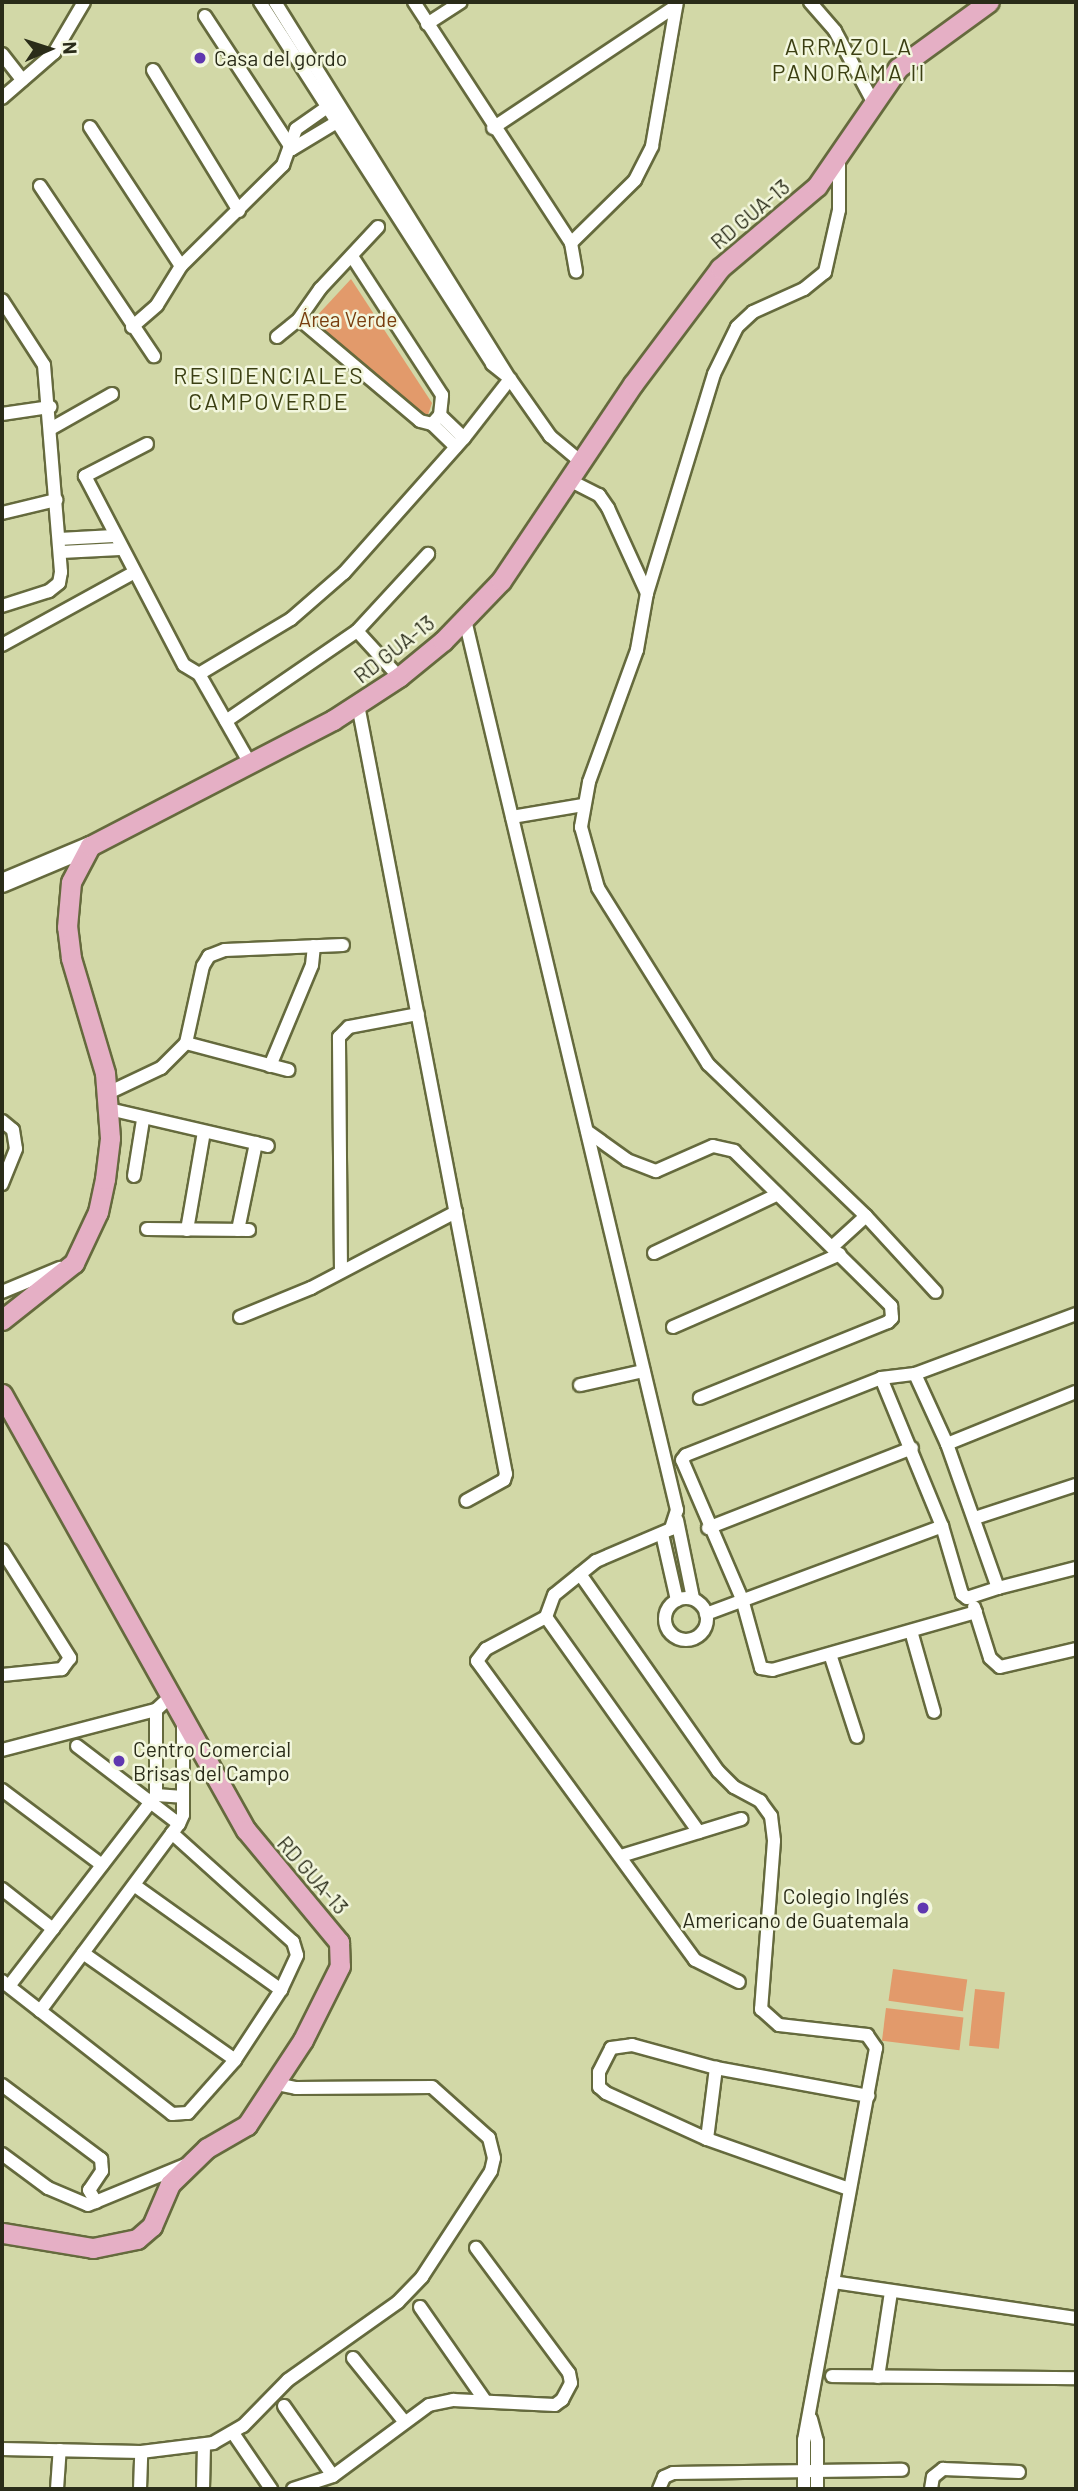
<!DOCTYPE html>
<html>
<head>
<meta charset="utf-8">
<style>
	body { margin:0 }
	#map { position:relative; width:1078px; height:2491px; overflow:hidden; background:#d2d8a7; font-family:Barlow,sans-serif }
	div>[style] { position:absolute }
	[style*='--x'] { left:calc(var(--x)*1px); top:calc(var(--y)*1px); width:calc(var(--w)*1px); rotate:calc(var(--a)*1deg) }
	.green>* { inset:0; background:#e29a6b; transform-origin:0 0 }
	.roads { filter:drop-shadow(2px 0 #656a3d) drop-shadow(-2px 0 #656a3d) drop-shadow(0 2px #656a3d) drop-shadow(0 -2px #656a3d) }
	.street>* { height:12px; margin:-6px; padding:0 6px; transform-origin:6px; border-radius:6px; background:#fff }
	.street>.ring { margin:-6px; padding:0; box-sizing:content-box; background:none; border:12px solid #fff; border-radius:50% }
	.secondary>* { height:18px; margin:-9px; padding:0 9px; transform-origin:9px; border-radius:9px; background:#fff }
	.primary>* { height:19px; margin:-9.5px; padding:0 9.5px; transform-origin:9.5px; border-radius:9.5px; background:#e5afc5 }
	.dots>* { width:19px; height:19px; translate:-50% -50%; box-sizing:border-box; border:4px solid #f3f7de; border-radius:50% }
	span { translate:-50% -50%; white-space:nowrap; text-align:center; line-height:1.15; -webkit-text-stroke:5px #f3f7de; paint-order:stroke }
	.poi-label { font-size:21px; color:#2a2c19 }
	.left { translate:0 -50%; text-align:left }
	.right { translate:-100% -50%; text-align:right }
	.street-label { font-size:21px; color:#2a2c19 }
	.park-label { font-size:21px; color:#783d0e }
	.neighbourhood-label { font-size:23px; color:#3b3f12; letter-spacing:2px }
	.frame { position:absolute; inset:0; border:4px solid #2a2c19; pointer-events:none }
	.north { position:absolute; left:14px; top:14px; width:70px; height:70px; -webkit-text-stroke:5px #f3f7de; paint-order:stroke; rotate:87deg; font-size:19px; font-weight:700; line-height:28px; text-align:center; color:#2a2c19 }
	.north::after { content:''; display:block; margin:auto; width:24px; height:32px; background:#2a2c19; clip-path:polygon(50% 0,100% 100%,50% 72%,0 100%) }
</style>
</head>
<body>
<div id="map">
	<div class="green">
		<i style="clip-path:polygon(351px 279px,432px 403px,427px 418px,416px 417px,313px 320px)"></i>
		<i style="left:893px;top:1969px;width:75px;height:32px;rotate:8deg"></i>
		<i style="left:975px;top:1989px;width:30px;height:57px;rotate:6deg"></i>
		<i style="left:886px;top:2008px;width:78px;height:33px;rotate:7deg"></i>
	</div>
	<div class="roads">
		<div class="street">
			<i style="--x:260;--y:2;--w:430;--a:57.3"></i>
			<i style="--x:492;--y:364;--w:19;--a:39"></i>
			<i style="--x:275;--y:2;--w:444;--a:58.1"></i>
			<i style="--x:510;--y:379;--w:70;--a:54.9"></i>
			<i style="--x:550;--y:436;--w:40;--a:40"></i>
			<i style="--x:414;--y:2;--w:288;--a:56.9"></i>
			<i style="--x:571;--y:243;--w:29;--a:80"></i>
			<i style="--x:810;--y:2;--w:38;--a:49"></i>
			<i style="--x:835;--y:31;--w:78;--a:61.8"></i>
			<i style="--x:205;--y:16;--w:159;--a:56.8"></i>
			<i style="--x:427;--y:24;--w:40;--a:-32.9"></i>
			<i style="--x:2;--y:54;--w:33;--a:52"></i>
			<i style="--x:153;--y:70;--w:165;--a:58.6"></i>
			<i style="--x:2;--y:98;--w:69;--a:-40.9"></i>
			<i style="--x:54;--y:53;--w:59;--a:-59.5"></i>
			<i style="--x:90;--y:127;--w:166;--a:56.8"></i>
			<i style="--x:493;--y:128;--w:220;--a:-33.7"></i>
			<i style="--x:292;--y:149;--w:58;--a:-31"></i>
			<i style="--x:839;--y:158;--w:52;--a:90"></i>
			<i style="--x:839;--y:210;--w:64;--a:102.7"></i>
			<i style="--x:825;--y:272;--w:27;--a:141"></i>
			<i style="--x:804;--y:289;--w:56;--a:155.7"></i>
			<i style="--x:753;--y:312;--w:22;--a:137"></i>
			<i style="--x:737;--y:327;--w:52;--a:116.1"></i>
			<i style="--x:714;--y:374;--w:229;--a:107"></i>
			<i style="--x:647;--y:593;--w:58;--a:100"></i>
			<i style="--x:637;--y:650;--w:140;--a:110"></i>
			<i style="--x:589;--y:782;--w:46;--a:100.1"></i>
			<i style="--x:581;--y:827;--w:63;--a:74.4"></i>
			<i style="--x:598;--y:888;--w:208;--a:58"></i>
			<i style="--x:708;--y:1064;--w:219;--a:43.9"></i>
			<i style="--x:866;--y:1216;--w:103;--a:47.4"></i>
			<i style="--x:40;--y:186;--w:205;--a:56.2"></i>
			<i style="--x:571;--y:243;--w:90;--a:-44.5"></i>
			<i style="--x:635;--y:180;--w:38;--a:-63"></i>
			<i style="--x:652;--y:146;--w:146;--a:-80.2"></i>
			<i style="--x:2;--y:300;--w:77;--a:57.1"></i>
			<i style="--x:44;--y:365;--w:208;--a:85.3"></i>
			<i style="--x:61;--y:572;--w:11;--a:100"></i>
			<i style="--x:59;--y:583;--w:13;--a:141"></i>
			<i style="--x:49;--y:591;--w:49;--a:162.3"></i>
			<i style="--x:299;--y:319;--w:158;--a:40.1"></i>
			<i style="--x:420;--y:421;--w:12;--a:14"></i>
			<i style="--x:432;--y:424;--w:12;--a:-48"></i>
			<i style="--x:440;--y:415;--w:20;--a:-84"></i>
			<i style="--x:442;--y:395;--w:163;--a:-123"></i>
			<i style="--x:132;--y:327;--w:33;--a:-41"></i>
			<i style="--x:157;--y:305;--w:46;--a:-58.4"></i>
			<i style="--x:181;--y:266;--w:144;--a:-44.7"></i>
			<i style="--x:283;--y:165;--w:38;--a:-70"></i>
			<i style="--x:296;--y:129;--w:45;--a:-35.1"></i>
			<i style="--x:277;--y:337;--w:28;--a:-39"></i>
			<i style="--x:299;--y:319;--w:37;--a:-55"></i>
			<i style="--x:320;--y:289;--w:85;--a:-46.9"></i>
			<i style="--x:2;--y:414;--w:49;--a:-8.3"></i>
			<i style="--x:440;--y:415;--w:33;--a:44"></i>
			<i style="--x:432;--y:424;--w:33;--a:44"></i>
			<i style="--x:52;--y:428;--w:69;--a:-29.5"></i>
			<i style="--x:147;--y:444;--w:70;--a:152.7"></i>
			<i style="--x:85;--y:476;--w:213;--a:62.4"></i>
			<i style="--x:184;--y:665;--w:17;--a:31"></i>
			<i style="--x:199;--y:674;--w:105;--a:60.3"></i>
			<i style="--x:569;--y:480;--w:34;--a:27"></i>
			<i style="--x:599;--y:495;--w:16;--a:55"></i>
			<i style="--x:608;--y:508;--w:94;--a:65.4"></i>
			<i style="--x:2;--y:513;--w:56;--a:-13.5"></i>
			<i style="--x:59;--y:539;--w:55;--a:-3.1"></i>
			<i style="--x:61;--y:552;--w:59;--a:-2.9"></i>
			<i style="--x:465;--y:620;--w:915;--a:76.6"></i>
			<i style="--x:677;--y:1510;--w:20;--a:108"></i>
			<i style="--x:671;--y:1529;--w:82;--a:156.9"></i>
			<i style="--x:596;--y:1561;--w:21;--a:141"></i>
			<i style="--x:580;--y:1574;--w:241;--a:55"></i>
			<i style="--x:718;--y:1771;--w:23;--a:45"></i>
			<i style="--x:734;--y:1787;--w:30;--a:28"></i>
			<i style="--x:760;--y:1801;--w:19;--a:54"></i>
			<i style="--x:771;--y:1816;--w:25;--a:83"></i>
			<i style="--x:774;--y:1841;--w:169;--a:94.4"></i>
			<i style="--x:761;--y:2009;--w:24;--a:42"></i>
			<i style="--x:779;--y:2025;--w:89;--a:6.5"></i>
			<i style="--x:867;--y:2035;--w:16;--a:55"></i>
			<i style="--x:876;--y:2048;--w:399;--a:100.4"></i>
			<i style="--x:804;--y:2440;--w:49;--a:90"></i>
			<i style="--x:357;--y:631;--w:62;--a:47.6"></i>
			<i style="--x:2;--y:645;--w:149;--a:-28.8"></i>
			<i style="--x:199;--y:674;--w:107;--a:-30.9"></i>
			<i style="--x:291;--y:619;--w:70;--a:-41"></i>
			<i style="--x:344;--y:573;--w:181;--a:-48.4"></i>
			<i style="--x:464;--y:438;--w:75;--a:-52.1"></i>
			<i style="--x:358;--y:705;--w:783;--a:79.11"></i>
			<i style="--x:506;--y:1474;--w:6;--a:108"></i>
			<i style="--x:504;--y:1480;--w:43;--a:151.1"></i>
			<i style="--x:226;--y:721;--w:159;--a:-34.5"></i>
			<i style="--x:357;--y:631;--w:105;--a:-47.3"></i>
			<i style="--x:512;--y:817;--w:72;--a:-9.6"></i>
			<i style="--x:186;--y:1043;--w:106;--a:14.8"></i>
			<i style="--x:270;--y:1066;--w:109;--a:-67.4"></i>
			<i style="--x:312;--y:965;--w:19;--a:-84"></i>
			<i style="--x:108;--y:1093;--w:59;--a:-25.3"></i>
			<i style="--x:161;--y:1068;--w:35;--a:-45"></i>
			<i style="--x:186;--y:1043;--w:79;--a:-77.6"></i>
			<i style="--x:203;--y:966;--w:12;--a:-59"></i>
			<i style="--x:209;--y:956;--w:17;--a:-21"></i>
			<i style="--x:225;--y:950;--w:118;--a:-2.4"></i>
			<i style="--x:109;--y:1109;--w:163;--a:13.1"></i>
			<i style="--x:2;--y:1121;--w:14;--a:39"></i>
			<i style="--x:13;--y:1130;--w:19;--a:81"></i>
			<i style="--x:16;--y:1149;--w:38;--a:112"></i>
			<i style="--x:587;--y:1131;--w:49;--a:35.9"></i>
			<i style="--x:627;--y:1160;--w:31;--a:21"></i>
			<i style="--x:656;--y:1171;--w:62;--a:-23.7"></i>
			<i style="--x:713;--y:1146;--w:22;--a:13"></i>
			<i style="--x:734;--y:1151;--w:221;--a:44.6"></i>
			<i style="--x:891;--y:1306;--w:12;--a:85"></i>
			<i style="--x:892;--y:1318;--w:6;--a:135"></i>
			<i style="--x:888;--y:1322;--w:203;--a:158"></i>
			<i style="--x:134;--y:1176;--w:57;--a:-80.9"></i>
			<i style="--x:147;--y:1229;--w:102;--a:0.6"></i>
			<i style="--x:187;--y:1230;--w:99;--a:-80.2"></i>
			<i style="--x:238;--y:1230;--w:89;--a:-78.3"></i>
			<i style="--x:832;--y:1247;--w:46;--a:-42.4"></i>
			<i style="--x:654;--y:1253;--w:135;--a:-25.4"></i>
			<i style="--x:341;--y:1271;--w:234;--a:-90.5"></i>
			<i style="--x:339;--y:1037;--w:14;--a:-45"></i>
			<i style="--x:349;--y:1027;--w:70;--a:-10.7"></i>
			<i style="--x:2;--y:1292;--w:63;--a:-22.5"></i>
			<i style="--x:240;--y:1317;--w:77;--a:-22.2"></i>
			<i style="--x:311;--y:1288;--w:164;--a:-27.7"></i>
			<i style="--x:673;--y:1327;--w:182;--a:-23.6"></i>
			<i style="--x:881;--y:1378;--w:160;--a:67.6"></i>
			<i style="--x:942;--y:1526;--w:71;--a:73.6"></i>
			<i style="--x:962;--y:1594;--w:6;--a:39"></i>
			<i style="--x:967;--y:1598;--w:33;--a:-18"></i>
			<i style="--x:998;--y:1588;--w:153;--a:-109.5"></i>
			<i style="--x:947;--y:1444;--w:77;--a:-114.6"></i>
			<i style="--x:580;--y:1385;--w:65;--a:-12.5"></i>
			<i style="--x:947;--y:1444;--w:139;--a:-22"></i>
			<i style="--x:975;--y:1518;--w:106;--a:-18.1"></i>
			<i style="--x:677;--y:1520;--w:80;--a:78.4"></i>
			<i style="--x:708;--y:1528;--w:219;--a:-21.4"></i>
			<i style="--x:662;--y:1534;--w:68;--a:77.2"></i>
			<i style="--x:2;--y:1550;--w:128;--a:57.8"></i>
			<i style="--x:70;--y:1658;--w:14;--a:126"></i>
			<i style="--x:62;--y:1669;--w:60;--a:174.3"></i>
			<i style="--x:580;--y:1574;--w:33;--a:141"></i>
			<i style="--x:554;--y:1595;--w:23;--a:110"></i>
			<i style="--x:546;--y:1617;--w:264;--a:54.6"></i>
			<i style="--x:998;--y:1588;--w:81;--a:-14.4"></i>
			<i class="ring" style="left:665px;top:1598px;width:30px;height:30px"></i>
			<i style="--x:974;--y:1607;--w:53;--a:72.6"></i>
			<i style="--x:990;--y:1658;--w:13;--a:42"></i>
			<i style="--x:1000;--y:1667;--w:78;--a:-13.3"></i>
			<i style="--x:976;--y:1612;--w:211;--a:164.1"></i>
			<i style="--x:773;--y:1670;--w:12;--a:-171"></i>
			<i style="--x:761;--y:1668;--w:72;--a:-105.4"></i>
			<i style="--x:742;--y:1599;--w:151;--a:-113.3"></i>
			<i style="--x:682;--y:1460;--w:6;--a:-51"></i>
			<i style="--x:686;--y:1455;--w:210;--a:-21.5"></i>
			<i style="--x:881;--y:1378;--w:34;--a:-7"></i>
			<i style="--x:915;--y:1374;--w:172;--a:-20.4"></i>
			<i style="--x:706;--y:1614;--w:252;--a:-20.4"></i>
			<i style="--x:546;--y:1617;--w:68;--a:151.9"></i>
			<i style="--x:486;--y:1649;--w:15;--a:127"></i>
			<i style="--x:477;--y:1661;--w:370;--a:53.9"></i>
			<i style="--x:695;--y:1960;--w:49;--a:26.6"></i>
			<i style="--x:911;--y:1631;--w:84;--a:74.1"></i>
			<i style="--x:830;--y:1654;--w:87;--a:72"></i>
			<i style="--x:77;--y:1746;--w:128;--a:37.4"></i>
			<i style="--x:2;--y:1750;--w:159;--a:-14.6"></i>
			<i style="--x:156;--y:1710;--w:23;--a:-43"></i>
			<i style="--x:2;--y:1790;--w:125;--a:36.9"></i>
			<i style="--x:156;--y:1795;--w:27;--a:4"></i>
			<i style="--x:621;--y:1856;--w:126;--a:-17.1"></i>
			<i style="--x:134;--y:1885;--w:181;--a:35.5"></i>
			<i style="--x:2;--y:1889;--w:65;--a:38.1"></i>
			<i style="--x:83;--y:1953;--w:186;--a:35.1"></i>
			<i style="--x:2;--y:1981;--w:216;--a:38"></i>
			<i style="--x:172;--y:2114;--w:16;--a:-4"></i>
			<i style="--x:188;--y:2113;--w:71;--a:-48.4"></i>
			<i style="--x:235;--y:2060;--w:84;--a:-56.7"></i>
			<i style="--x:281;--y:1990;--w:38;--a:-65"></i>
			<i style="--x:297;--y:1955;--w:14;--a:-107"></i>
			<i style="--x:293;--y:1942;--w:163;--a:-138"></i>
			<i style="--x:9;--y:1986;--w:241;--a:-52.4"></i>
			<i style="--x:156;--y:1795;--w:85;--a:-90"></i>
			<i style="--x:40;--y:2011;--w:233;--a:-53.4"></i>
			<i style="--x:179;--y:1824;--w:10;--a:-66"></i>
			<i style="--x:183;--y:1815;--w:93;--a:-90"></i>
			<i style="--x:2;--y:2085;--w:124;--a:36.8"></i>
			<i style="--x:101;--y:2159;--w:12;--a:85"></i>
			<i style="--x:102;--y:2171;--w:23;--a:124"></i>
			<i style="--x:89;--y:2190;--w:14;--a:60"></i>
			<i style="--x:707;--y:2139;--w:72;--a:-82.8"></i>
			<i style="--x:2;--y:2154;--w:57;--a:36.5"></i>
			<i style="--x:48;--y:2188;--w:43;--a:23"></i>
			<i style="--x:88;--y:2205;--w:105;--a:-22.4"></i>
			<i style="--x:849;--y:2189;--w:151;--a:-160.6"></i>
			<i style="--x:707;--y:2139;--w:111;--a:-155.5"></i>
			<i style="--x:606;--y:2093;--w:9;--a:-139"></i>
			<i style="--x:599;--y:2087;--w:15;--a:-90"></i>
			<i style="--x:599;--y:2072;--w:27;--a:-63"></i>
			<i style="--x:611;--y:2048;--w:21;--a:-8"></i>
			<i style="--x:632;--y:2045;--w:87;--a:15.3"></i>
			<i style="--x:716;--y:2068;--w:155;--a:10.4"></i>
			<i style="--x:833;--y:2282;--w:246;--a:8.4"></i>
			<i style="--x:420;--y:2307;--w:112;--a:55.2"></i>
			<i style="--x:353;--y:2358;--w:80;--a:51.1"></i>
			<i style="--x:832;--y:2376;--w:244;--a:0.5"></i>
			<i style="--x:878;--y:2377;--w:86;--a:-81.3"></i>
			<i style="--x:284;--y:2406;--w:85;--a:55"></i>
			<i style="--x:811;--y:2419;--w:23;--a:75"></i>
			<i style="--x:817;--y:2441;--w:48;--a:90"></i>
			<i style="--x:233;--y:2433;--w:68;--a:55.8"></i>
			<i style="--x:2;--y:2449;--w:139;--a:1.2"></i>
			<i style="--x:141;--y:2452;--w:73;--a:-7.1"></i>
			<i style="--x:213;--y:2443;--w:34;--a:-30"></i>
			<i style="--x:243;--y:2426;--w:64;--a:-45.6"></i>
			<i style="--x:288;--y:2380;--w:135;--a:-35.3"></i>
			<i style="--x:398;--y:2302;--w:35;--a:-46"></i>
			<i style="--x:422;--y:2277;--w:126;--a:-56.9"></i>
			<i style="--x:491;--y:2171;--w:13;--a:-77"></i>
			<i style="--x:494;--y:2158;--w:21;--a:-104"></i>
			<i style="--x:489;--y:2138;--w:76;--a:-138.2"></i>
			<i style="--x:432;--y:2087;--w:136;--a:179.6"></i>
			<i style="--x:296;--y:2088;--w:24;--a:-168"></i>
			<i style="--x:57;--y:2489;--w:39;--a:-86"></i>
			<i style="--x:140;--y:2489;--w:37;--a:-88"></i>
			<i style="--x:203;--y:2489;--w:43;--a:-88.7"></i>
			<i style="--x:293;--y:2489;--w:42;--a:-18"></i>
			<i style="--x:333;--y:2476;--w:119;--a:-36.5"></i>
			<i style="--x:429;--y:2405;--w:25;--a:-12"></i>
			<i style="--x:453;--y:2400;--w:102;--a:2.8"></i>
			<i style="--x:555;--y:2405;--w:9;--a:-36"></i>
			<i style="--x:562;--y:2400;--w:19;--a:-62"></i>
			<i style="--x:571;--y:2383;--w:10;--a:-101"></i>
			<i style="--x:569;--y:2373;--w:156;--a:-126.6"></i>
			<i style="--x:659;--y:2489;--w:13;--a:-67"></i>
			<i style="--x:664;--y:2477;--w:10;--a:-24"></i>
			<i style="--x:673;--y:2473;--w:229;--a:-0.8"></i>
			<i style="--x:931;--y:2489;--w:12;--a:-81"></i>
			<i style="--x:933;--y:2477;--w:13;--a:-39"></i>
			<i style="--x:943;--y:2469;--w:76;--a:2.3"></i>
		</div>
		<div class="secondary">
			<i style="--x:2;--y:883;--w:95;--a:-22.8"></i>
		</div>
		<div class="primary">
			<i style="--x:2;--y:1320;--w:92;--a:-38.4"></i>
			<i style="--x:74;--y:1263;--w:56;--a:-64.8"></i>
			<i style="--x:98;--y:1212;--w:34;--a:-78"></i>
			<i style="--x:105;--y:1179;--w:41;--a:-83"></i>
			<i style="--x:110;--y:1138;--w:65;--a:-94.4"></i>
			<i style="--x:105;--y:1073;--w:120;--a:-106.5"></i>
			<i style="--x:71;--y:958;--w:31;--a:-97"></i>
			<i style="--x:67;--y:927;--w:45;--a:-84.9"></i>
			<i style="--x:71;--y:882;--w:41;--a:-62.2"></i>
			<i style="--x:90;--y:846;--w:274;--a:-27.4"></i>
			<i style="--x:333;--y:720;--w:79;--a:-33.1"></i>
			<i style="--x:399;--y:677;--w:57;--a:-39.3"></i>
			<i style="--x:443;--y:641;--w:83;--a:-46"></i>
			<i style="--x:501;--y:581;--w:237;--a:-56.2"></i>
			<i style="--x:633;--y:384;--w:145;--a:-53.1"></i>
			<i style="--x:720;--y:268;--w:127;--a:-40.2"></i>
			<i style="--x:817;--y:186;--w:143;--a:-55.5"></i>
			<i style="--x:898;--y:68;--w:112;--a:-36"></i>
			<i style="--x:2;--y:1394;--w:500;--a:60.8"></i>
			<i style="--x:246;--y:1830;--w:146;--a:50.3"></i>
			<i style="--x:339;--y:1942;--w:24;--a:88"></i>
			<i style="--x:340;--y:1966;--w:83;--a:116.6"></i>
			<i style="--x:303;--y:2040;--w:102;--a:123.4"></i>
			<i style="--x:247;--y:2125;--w:46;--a:150.1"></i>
			<i style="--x:207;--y:2148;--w:52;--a:135.8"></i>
			<i style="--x:170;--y:2184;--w:46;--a:113.2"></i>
			<i style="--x:152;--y:2226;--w:20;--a:139"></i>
			<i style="--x:137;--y:2239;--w:45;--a:168.4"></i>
			<i style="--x:93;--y:2248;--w:92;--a:-170.6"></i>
		</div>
	</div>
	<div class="dots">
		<i style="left:200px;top:58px;background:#6038b0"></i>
		<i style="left:119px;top:1761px;background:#6038b0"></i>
		<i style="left:923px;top:1908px;background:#6038b0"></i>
	</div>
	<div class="poi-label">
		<span class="left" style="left:214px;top:58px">Casa del gordo</span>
		<span class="left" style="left:133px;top:1761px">Centro Comercial<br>Brisas del Campo</span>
		<span class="right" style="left:909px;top:1908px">Colegio Inglés<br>Americano de Guatemala</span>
	</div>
	<div class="street-label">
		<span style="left:750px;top:214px;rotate:-40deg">RD GUA-13</span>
		<span style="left:394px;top:649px;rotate:-38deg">RD GUA-13</span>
		<span style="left:313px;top:1875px;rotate:49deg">RD GUA-13</span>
	</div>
	<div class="park-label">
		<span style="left:348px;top:319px">Área Verde</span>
	</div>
	<div class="neighbourhood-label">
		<span style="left:849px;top:59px">ARRAZOLA<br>PANORAMA II</span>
		<span style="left:269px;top:388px">RESIDENCIALES<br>CAMPOVERDE</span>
	</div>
	<div class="frame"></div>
	<div class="north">N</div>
</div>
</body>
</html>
